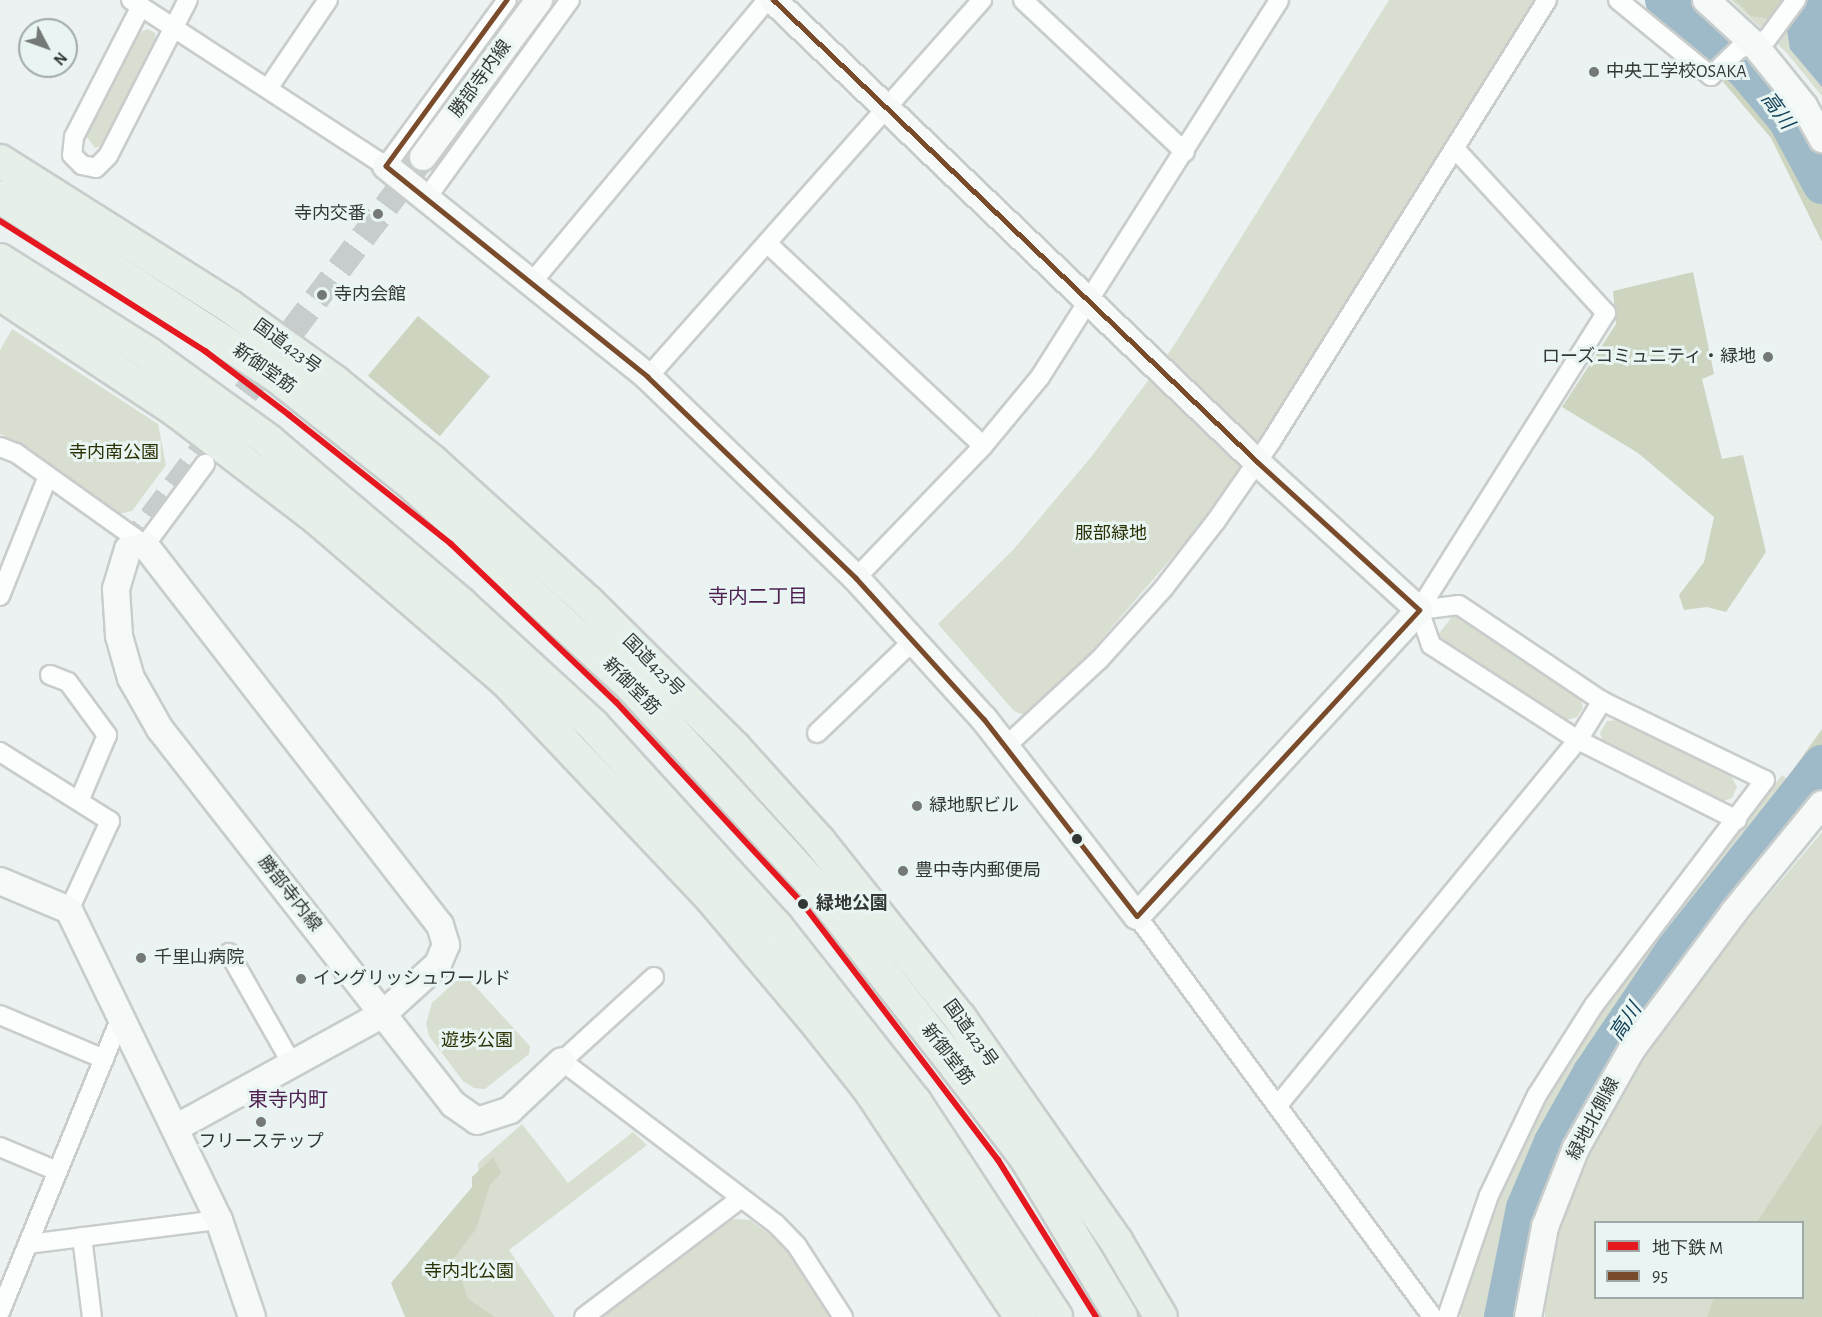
<!DOCTYPE html>
<html>
<head>
<meta charset="utf-8">
<style>
	body { margin:0 }
	#map { position:relative; width:1822px; height:1317px; overflow:hidden; background:#ecf2f1; font-family:"Alegreya Sans","Noto Sans JP",sans-serif }
	div>[style] { position:absolute }
	[style*='--x'] { left:calc(var(--x)*1px); top:calc(var(--y)*1px); width:calc(var(--w)*1px); rotate:calc(var(--a)*1deg) }
	.green>* { inset:0; background:#d8ded0 }
	.forest>* { inset:0; background:#cdd4bf; transform-origin:0 0 }
	.water>* { inset:0; background:#9eb9c8 }
	.river>* { height:38px; margin:-19px; padding:0 19px; transform-origin:19px; border-radius:19px; background:#9eb9c8 }
	.secondary-tunnel>* { height:26px; margin-top:-13px; transform-origin:0; background:repeating-linear-gradient(90deg,#c7cdcc 0 26px,transparent 0 39px) }
	.roads { filter:drop-shadow(2px 0 #c8cdcc) drop-shadow(-2px 0 #c8cdcc) drop-shadow(0 2px #c8cdcc) drop-shadow(0 -2px #c8cdcc) }
	.street>* { height:18px; margin:-9px; padding:0 9px; transform-origin:9px; border-radius:9px; background:#fcfdfd }
	.secondary>* { height:26px; margin:-13px; padding:0 13px; transform-origin:13px; border-radius:13px; background:#f5f9f7 }
	.highway>* { height:32px; margin:-16px; padding:0 16px; transform-origin:16px; border-radius:16px; background:#e6efe8 }
	.bus-1>* { height:4.5px; margin:-2.25px; padding:0 2.25px; transform-origin:2.25px; border-radius:2.25px; background:#7a4b2a }
	.metro-1>* { height:6px; margin:-3px; padding:0 3px; transform-origin:3px; border-radius:3px; background:#e5171f }
	.dots>* { width:16px; height:16px; translate:-50% -50%; box-sizing:border-box; border:3px solid #e9f5f2; border-radius:50% }
	span { translate:-50% -50%; white-space:nowrap; text-align:center; line-height:1.15; -webkit-text-stroke:6px #e9f5f2; paint-order:stroke }
	.poi-label { font-size:18px; color:#333836 }
	.left { translate:0 -50%; text-align:left }
	.right { translate:-100% -50%; text-align:right }
	.street-label { font-size:18px; color:#333836 }
	.park-label { font-size:18px; color:#2b3104 }
	.stop-label { font-size:18px; color:#333836; font-weight:700 }
	.water-label { font-size:20px; color:#114058; font-style:italic }
	.neighbourhood-label { font-size:20px; color:#4f2153 }
	.legend { position:absolute; left:1594px; top:1221px; width:210px; height:78px; box-sizing:border-box; background:#e9f5f2; border:2px solid #a0a9a7; margin:0; padding:8px 10px; list-style:none; font-size:18px; color:#333836 }
	.legend li { display:flex; align-items:center; gap:12px; height:30px }
	.legend b { width:30px; border:2px solid #a0a9a7 }
	.north { position:absolute; left:18px; top:18px; width:60px; height:60px; box-sizing:border-box; background:#e9f5f2; border:2px solid #a0a9a7; border-radius:50%; rotate:131deg; font-size:16px; font-weight:700; line-height:24px; text-align:center; color:#333836 }
	.north::after { content:''; display:block; margin:auto; width:21px; height:27px; background:#747977; clip-path:polygon(50% 0,100% 100%,50% 72%,0 100%) }
</style>
</head>
<body>
<div id="map">
	<div class="green">
		<i style="clip-path:polygon(1389px 0,1536px 0,1269px 428px,1207px 517px,1087px 656px,1027px 716px,1014px 711px,938px 624px,1013px 550px,1092px 456px,1173px 347px)"></i>
		<i style="clip-path:polygon(1731px 0,1822px 0,1822px 96px,1786px 52px)"></i>
		<i style="clip-path:polygon(148px 29px,155px 33px,156px 42px,103px 145px,95px 148px,86px 136px,140px 32px)"></i>
		<i style="clip-path:polygon(12px 329px,158px 424px,166px 465px,132px 511px,114px 515px,22px 445px,0 434px,0 350px)"></i>
		<i style="clip-path:polygon(1455px 613px,1579px 696px,1583px 707px,1577px 717px,1567px 720px,1437px 636px)"></i>
		<i style="clip-path:polygon(1619px 720px,1732px 777px,1737px 787px,1732px 798px,1721px 802px,1604px 744px,1600px 733px,1607px 721px)"></i>
		<i style="clip-path:polygon(1782px 775px,1797px 786px,1670px 945px,1583px 1073px,1547px 1139px,1519px 1206px,1496px 1317px,1461px 1317px,1459px 1311px,1496px 1198px,1544px 1098px,1600px 1012px)"></i>
		<i style="clip-path:polygon(evenodd,1822px 832px,1822px 1317px,1545px 1317px,1545px 1297px,1559px 1228px,1594px 1146px,1648px 1052px,1736px 934px,1822px 832px,1596px 1222px,1802px 1222px,1802px 1298px,1596px 1298px,1596px 1222px)"></i>
		<i style="clip-path:polygon(464px 974px,530px 1046px,529px 1054px,485px 1089px,474px 1088px,463px 1081px,429px 1036px,426px 1024px,432px 1003px)"></i>
		<i style="clip-path:polygon(522px 1124px,568px 1183px,633px 1132px,647px 1145px,509px 1250px,555px 1317px,411px 1317px,395px 1279px,426px 1253px,479px 1187px,478px 1163px)"></i>
		<i style="clip-path:polygon(733px 1219px,750px 1220px,782px 1244px,830px 1317px,600px 1317px)"></i>
	</div>
	<div class="forest">
		<i style="clip-path:polygon(1735px 0,1783px 0,1769px 19px,1751px 16px)"></i>
		<i style="clip-path:polygon(1734px 70px,1782px 124px,1807px 166px,1822px 200px,1822px 242px,1771px 138px,1723px 82px)"></i>
		<i style="clip-path:polygon(1693px 272px,1714px 374px,1702px 379px,1722px 459px,1743px 455px,1766px 552px,1726px 612px,1707px 607px,1684px 610px,1679px 595px,1704px 562px,1714px 517px,1638px 453px,1562px 407px,1616px 324px,1613px 291px)"></i>
		<i style="left:418px;top:316px;width:94px;height:78px;rotate:40deg"></i>
		<i style="clip-path:polygon(1822px 729px,1822px 755px,1797px 786px,1787px 778px)"></i>
		<i style="clip-path:polygon(1822px 1123px,1822px 1317px,1707px 1317px,1714px 1298px,1802px 1298px,1802px 1222px,1757px 1222px)"></i>
		<i style="clip-path:polygon(493px 1157px,501px 1173px,490px 1185px,476px 1229px,454px 1258px,468px 1299px,495px 1317px,405px 1317px,391px 1283px,472px 1187px,472px 1177px)"></i>
	</div>
	<div class="water">
		<i style="clip-path:polygon(1808px 0,1822px 0,1822px 87px,1790px 49px,1787px 30px)"></i>
	</div>
	<div class="river">
		<i style="--x:1664;--y:0;--w:108;--a:40.9"></i>
		<i style="--x:1746;--y:71;--w:64;--a:50.1"></i>
		<i style="--x:1787;--y:120;--w:74;--a:61.7"></i>
		<i style="--x:1503;--y:1317;--w:111;--a:-78.6"></i>
		<i style="--x:1525;--y:1208;--w:72;--a:-67"></i>
		<i style="--x:1553;--y:1142;--w:78;--a:-60.8"></i>
		<i style="--x:1591;--y:1074;--w:152;--a:-56"></i>
		<i style="--x:1676;--y:948;--w:235;--a:-51.6"></i>
	</div>
	<div class="secondary-tunnel">
		<i style="--x:128;--y:549;--w:491;--a:-53"></i>
	</div>
	<div class="roads">
		<div class="street">
			<i style="--x:131;--y:0;--w:304;--a:33.1"></i>
			<i style="--x:386;--y:166;--w:205;--a:-53.9"></i>
			<i style="--x:1023;--y:0;--w:222;--a:43.2"></i>
			<i style="--x:1618;--y:0;--w:120;--a:39.3"></i>
			<i style="--x:1711;--y:76;--w:39;--a:-44"></i>
			<i style="--x:1739;--y:49;--w:30;--a:-20"></i>
			<i style="--x:1767;--y:39;--w:49;--a:-53.4"></i>
			<i style="--x:141;--y:6;--w:147;--a:117.1"></i>
			<i style="--x:74;--y:137;--w:18;--a:96"></i>
			<i style="--x:72;--y:155;--w:14;--a:45"></i>
			<i style="--x:82;--y:165;--w:14;--a:12"></i>
			<i style="--x:96;--y:168;--w:17;--a:-45"></i>
			<i style="--x:108;--y:156;--w:175;--a:-62.9"></i>
			<i style="--x:269;--y:87;--w:105;--a:-55.9"></i>
			<i style="--x:428;--y:196;--w:242;--a:-54.1"></i>
			<i style="--x:767;--y:243;--w:296;--a:43.2"></i>
			<i style="--x:533;--y:281;--w:366;--a:-50.2"></i>
			<i style="--x:648;--y:377;--w:504;--a:-48.46"></i>
			<i style="--x:0;--y:447;--w:17;--a:21"></i>
			<i style="--x:16;--y:453;--w:158;--a:35.5"></i>
			<i style="--x:145;--y:545;--w:101;--a:-53.5"></i>
			<i style="--x:856;--y:578;--w:183;--a:-46.1"></i>
			<i style="--x:983;--y:446;--w:89;--a:-50.4"></i>
			<i style="--x:1040;--y:377;--w:446;--a:-57.6"></i>
			<i style="--x:0;--y:596;--w:129;--a:-68.2"></i>
			<i style="--x:1419;--y:610;--w:40;--a:-7.1"></i>
			<i style="--x:1459;--y:605;--w:172;--a:33.9"></i>
			<i style="--x:1602;--y:701;--w:181;--a:25.9"></i>
			<i style="--x:1765;--y:780;--w:283;--a:127.2"></i>
			<i style="--x:1594;--y:1005;--w:107;--a:122.3"></i>
			<i style="--x:1537;--y:1095;--w:111;--a:115.6"></i>
			<i style="--x:1489;--y:1195;--w:129;--a:109"></i>
			<i style="--x:1419;--y:610;--w:351;--a:-57.8"></i>
			<i style="--x:1606;--y:313;--w:222;--a:-132.6"></i>
			<i style="--x:1419;--y:610;--w:37;--a:71"></i>
			<i style="--x:1431;--y:645;--w:175;--a:32.9"></i>
			<i style="--x:1578;--y:740;--w:178;--a:26.7"></i>
			<i style="--x:50;--y:675;--w:19;--a:21"></i>
			<i style="--x:68;--y:682;--w:66;--a:53.7"></i>
			<i style="--x:107;--y:735;--w:69;--a:112.9"></i>
			<i style="--x:817;--y:733;--w:134;--a:-43.8"></i>
			<i style="--x:1006;--y:746;--w:127;--a:-42.8"></i>
			<i style="--x:1099;--y:660;--w:96;--a:-48"></i>
			<i style="--x:1163;--y:589;--w:86;--a:-52.1"></i>
			<i style="--x:1216;--y:521;--w:98;--a:-55.3"></i>
			<i style="--x:1272;--y:440;--w:519;--a:-57.99"></i>
			<i style="--x:0;--y:752;--w:130;--a:32.1"></i>
			<i style="--x:110;--y:821;--w:98;--a:114.7"></i>
			<i style="--x:1137;--y:916;--w:498;--a:53.6"></i>
			<i style="--x:229;--y:953;--w:128;--a:60.4"></i>
			<i style="--x:654;--y:977;--w:125;--a:137.6"></i>
			<i style="--x:562;--y:1061;--w:269;--a:37.3"></i>
			<i style="--x:776;--y:1224;--w:30;--a:46"></i>
			<i style="--x:797;--y:1246;--w:85;--a:57.1"></i>
			<i style="--x:0;--y:1015;--w:113;--a:22.9"></i>
			<i style="--x:1278;--y:1105;--w:472;--a:-50.6"></i>
			<i style="--x:1578;--y:740;--w:46;--a:-58.4"></i>
			<i style="--x:0;--y:1147;--w:62;--a:22.8"></i>
			<i style="--x:82;--y:1237;--w:81;--a:82.9"></i>
			<i style="--x:28;--y:1244;--w:193;--a:-7.2"></i>
			<i style="--x:0;--y:1312;--w:317;--a:-67.7"></i>
			<i style="--x:584;--y:1317;--w:196;--a:-37.1"></i>
		</div>
		<div class="secondary">
			<i style="--x:1706;--y:0;--w:64;--a:42.5"></i>
			<i style="--x:1753;--y:43;--w:81;--a:51"></i>
			<i style="--x:1804;--y:106;--w:38;--a:61"></i>
			<i style="--x:423;--y:157;--w:195;--a:-53.5"></i>
			<i style="--x:386;--y:166;--w:336;--a:38.8"></i>
			<i style="--x:648;--y:377;--w:289;--a:44"></i>
			<i style="--x:856;--y:578;--w:190;--a:47.8"></i>
			<i style="--x:984;--y:719;--w:249;--a:52.2"></i>
			<i style="--x:1137;--y:916;--w:416;--a:-47.3"></i>
			<i style="--x:1419;--y:610;--w:219;--a:-137.6"></i>
			<i style="--x:1257;--y:462;--w:669;--a:-136.33"></i>
			<i style="--x:145;--y:545;--w:481;--a:52.2"></i>
			<i style="--x:440;--y:925;--w:21;--a:73"></i>
			<i style="--x:446;--y:945;--w:21;--a:113"></i>
			<i style="--x:438;--y:964;--w:74;--a:137.7"></i>
			<i style="--x:383;--y:1014;--w:236;--a:151.2"></i>
			<i style="--x:128;--y:549;--w:42;--a:106.7"></i>
			<i style="--x:116;--y:589;--w:47;--a:86.3"></i>
			<i style="--x:119;--y:636;--w:44;--a:74.1"></i>
			<i style="--x:131;--y:678;--w:59;--a:60.4"></i>
			<i style="--x:160;--y:729;--w:476;--a:52"></i>
			<i style="--x:453;--y:1104;--w:29;--a:35"></i>
			<i style="--x:477;--y:1121;--w:35;--a:-18"></i>
			<i style="--x:510;--y:1110;--w:71;--a:-43.3"></i>
			<i style="--x:0;--y:881;--w:75;--a:22.8"></i>
			<i style="--x:69;--y:910;--w:344;--a:64.2"></i>
			<i style="--x:219;--y:1220;--w:102;--a:71.2"></i>
			<i style="--x:1528;--y:1317;--w:92;--a:-79.3"></i>
			<i style="--x:1545;--y:1227;--w:85;--a:-68.6"></i>
			<i style="--x:1576;--y:1148;--w:114;--a:-60.5"></i>
			<i style="--x:1632;--y:1049;--w:171;--a:-53.3"></i>
			<i style="--x:1734;--y:912;--w:139;--a:-50.8"></i>
		</div>
		<div class="highway">
			<i style="--x:0;--y:161;--w:270;--a:32.3"></i>
			<i style="--x:228;--y:305;--w:132;--a:35.7"></i>
			<i style="--x:335;--y:382;--w:125;--a:39.2"></i>
			<i style="--x:432;--y:461;--w:210;--a:42.1"></i>
			<i style="--x:588;--y:602;--w:207;--a:44.8"></i>
			<i style="--x:735;--y:748;--w:125;--a:47.9"></i>
			<i style="--x:819;--y:841;--w:226;--a:51.5"></i>
			<i style="--x:960;--y:1018;--w:272;--a:55"></i>
			<i style="--x:1116;--y:1241;--w:88;--a:59.4"></i>
			<i style="--x:0;--y:197;--w:326;--a:32.9"></i>
			<i style="--x:274;--y:374;--w:174;--a:38.5"></i>
			<i style="--x:410;--y:482;--w:305;--a:42.7"></i>
			<i style="--x:634;--y:689;--w:274;--a:47.5"></i>
			<i style="--x:819;--y:891;--w:226;--a:52"></i>
			<i style="--x:958;--y:1069;--w:112;--a:52.6"></i>
			<i style="--x:1026;--y:1158;--w:185;--a:59.1"></i>
			<i style="--x:0;--y:260;--w:176;--a:32.2"></i>
			<i style="--x:149;--y:354;--w:148;--a:35.9"></i>
			<i style="--x:269;--y:441;--w:252;--a:40.3"></i>
			<i style="--x:461;--y:604;--w:179;--a:42.5"></i>
			<i style="--x:593;--y:725;--w:272;--a:47.7"></i>
			<i style="--x:776;--y:926;--w:224;--a:51.7"></i>
			<i style="--x:915;--y:1102;--w:257;--a:56.7"></i>
			<i style="--x:0;--y:294;--w:209;--a:33.5"></i>
			<i style="--x:174;--y:409;--w:183;--a:37.4"></i>
			<i style="--x:319;--y:520;--w:247;--a:40.7"></i>
			<i style="--x:506;--y:681;--w:300;--a:46.6"></i>
			<i style="--x:712;--y:899;--w:153;--a:49.8"></i>
			<i style="--x:811;--y:1016;--w:93;--a:51.5"></i>
			<i style="--x:869;--y:1089;--w:274;--a:56.3"></i>
		</div>
	</div>
	<div class="bus-1">
		<i style="--x:507;--y:0;--w:205;--a:126.1"></i>
		<i style="--x:386;--y:166;--w:336;--a:38.8"></i>
		<i style="--x:648;--y:377;--w:289;--a:44"></i>
		<i style="--x:856;--y:578;--w:190;--a:47.8"></i>
		<i style="--x:984;--y:719;--w:249;--a:52.2"></i>
		<i style="--x:1137;--y:916;--w:416;--a:-47.3"></i>
		<i style="--x:1419;--y:610;--w:219;--a:-137.6"></i>
		<i style="--x:1257;--y:462;--w:669;--a:-136.33"></i>
	</div>
	<div class="metro-1">
		<i style="--x:0;--y:221;--w:243;--a:32.4"></i>
		<i style="--x:205;--y:351;--w:106;--a:37.3"></i>
		<i style="--x:289;--y:415;--w:207;--a:38.5"></i>
		<i style="--x:451;--y:544;--w:228;--a:43.8"></i>
		<i style="--x:616;--y:702;--w:275;--a:47.2"></i>
		<i style="--x:803;--y:904;--w:322;--a:52.7"></i>
		<i style="--x:998;--y:1160;--w:185;--a:58"></i>
	</div>
	<div class="dots">
		<i style="left:1594px;top:72px;background:#747977"></i>
		<i style="left:378px;top:214px;background:#747977"></i>
		<i style="left:322px;top:295px;background:#747977"></i>
		<i style="left:1768px;top:357px;background:#747977"></i>
		<i style="left:917px;top:806px;background:#747977"></i>
		<i style="left:1077px;top:839px;background:#333836"></i>
		<i style="left:903px;top:871px;background:#747977"></i>
		<i style="left:803px;top:904px;background:#333836"></i>
		<i style="left:141px;top:958px;background:#747977"></i>
		<i style="left:301px;top:979px;background:#747977"></i>
		<i style="left:261px;top:1122px;background:#747977"></i>
	</div>
	<div class="poi-label">
		<span class="left" style="left:1606px;top:72px">中央工学校OSAKA</span>
		<span class="right" style="left:366px;top:214px">寺内交番</span>
		<span class="left" style="left:334px;top:295px">寺内会館</span>
		<span class="right" style="left:1756px;top:357px">ローズコミュニティ・緑地</span>
		<span class="left" style="left:929px;top:806px">緑地駅ビル</span>
		<span class="left" style="left:915px;top:871px">豊中寺内郵便局</span>
		<span class="left" style="left:154px;top:958px">千里山病院</span>
		<span class="left" style="left:313px;top:979px">イングリッシュワールド</span>
		<span style="left:261px;top:1142px">フリーステップ</span>
	</div>
	<div class="street-label">
		<span style="left:481px;top:79px;rotate:-54deg">勝部寺内線</span>
		<span style="left:287px;top:347px;rotate:36deg">国道423号</span>
		<span style="left:264px;top:369px;rotate:35deg">新御堂筋</span>
		<span style="left:653px;top:666px;rotate:45deg">国道423号</span>
		<span style="left:631px;top:687px;rotate:45deg">新御堂筋</span>
		<span style="left:289px;top:894px;rotate:52deg">勝部寺内線</span>
		<span style="left:970px;top:1034px;rotate:54deg">国道423号</span>
		<span style="left:947px;top:1055px;rotate:52deg">新御堂筋</span>
		<span style="left:1594px;top:1119px;rotate:-62deg">緑地北側線</span>
	</div>
	<div class="park-label">
		<span style="left:114px;top:453px">寺内南公園</span>
		<span style="left:1111px;top:534px">服部緑地</span>
		<span style="left:477px;top:1041px">遊歩公園</span>
		<span style="left:469px;top:1272px">寺内北公園</span>
	</div>
	<div class="stop-label">
		<span class="left" style="left:816px;top:904px">緑地公園</span>
	</div>
	<div class="water-label">
		<span style="left:1777px;top:111px;rotate:54deg">高川</span>
		<span style="left:1626px;top:1022px;rotate:-56deg">高川</span>
	</div>
	<div class="neighbourhood-label">
		<span style="left:758px;top:597px">寺内二丁目</span>
		<span style="left:288px;top:1100px">東寺内町</span>
	</div>
	<ul class="legend">
	<li><b style="height:8px;background:#e5171f"></b>地下鉄 M</li>
	<li><b style="height:8px;background:#7a4b2a"></b>95</li>
	</ul>
	<div class="north">N</div>
</div>
</body>
</html>
